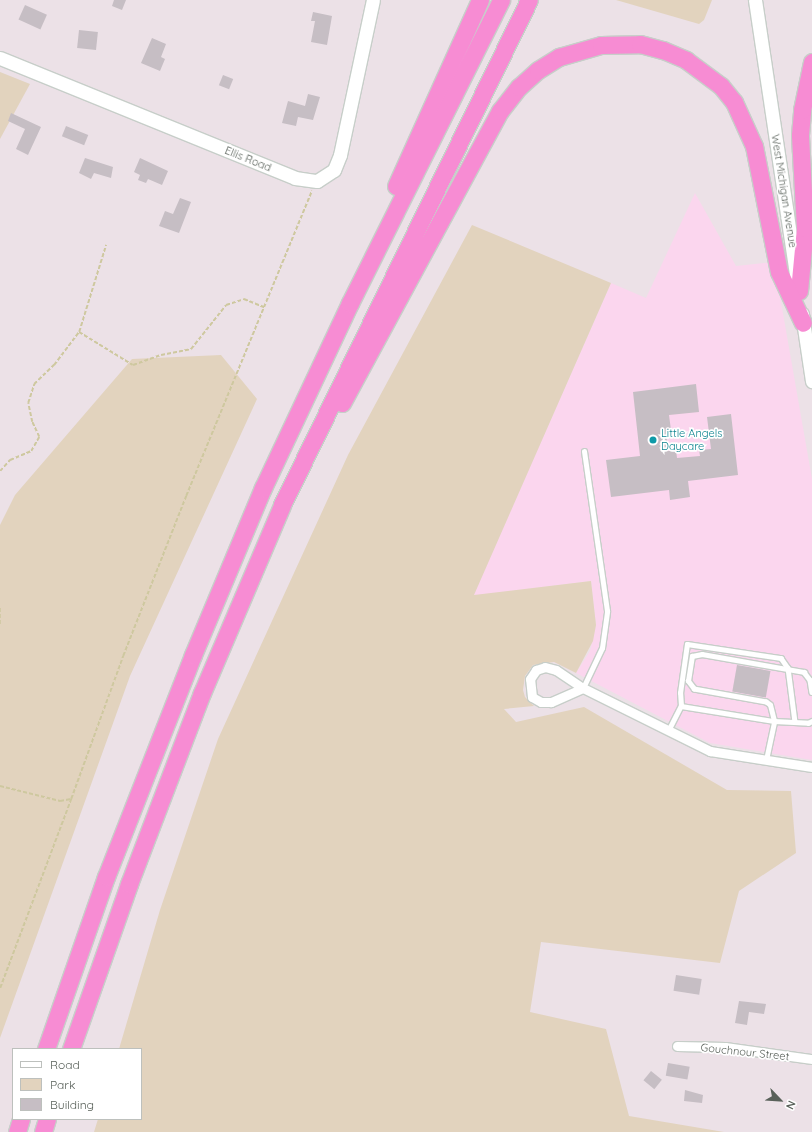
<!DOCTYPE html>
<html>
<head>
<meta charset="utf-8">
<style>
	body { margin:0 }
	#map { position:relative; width:812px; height:1132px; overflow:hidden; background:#ece1e7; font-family:Quicksand,sans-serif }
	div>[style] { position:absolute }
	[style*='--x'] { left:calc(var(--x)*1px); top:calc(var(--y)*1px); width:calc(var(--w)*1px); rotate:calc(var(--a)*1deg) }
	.commercial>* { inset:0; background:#fbd6ee }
	.green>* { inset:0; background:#e2d3be }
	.building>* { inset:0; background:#c6bec4; transform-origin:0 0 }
	.path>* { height:1.5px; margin-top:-0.75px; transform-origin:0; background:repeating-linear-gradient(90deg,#cec89f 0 4px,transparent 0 6px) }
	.roads { filter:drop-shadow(1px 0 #c7cec9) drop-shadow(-1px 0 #c7cec9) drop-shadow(0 1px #c7cec9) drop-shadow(0 -1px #c7cec9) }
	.lane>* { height:4.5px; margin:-2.25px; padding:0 2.25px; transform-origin:2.25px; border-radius:2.25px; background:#fff }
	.street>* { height:9px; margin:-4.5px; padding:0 4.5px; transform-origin:4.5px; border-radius:4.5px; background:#fff }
	.secondary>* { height:13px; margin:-6.5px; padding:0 6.5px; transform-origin:6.5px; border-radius:6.5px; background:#fff }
	.highway>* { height:17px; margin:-8.5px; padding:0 8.5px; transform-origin:8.5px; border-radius:8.5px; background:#f78cd3 }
	.dots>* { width:11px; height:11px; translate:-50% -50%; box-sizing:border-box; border:2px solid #fff; border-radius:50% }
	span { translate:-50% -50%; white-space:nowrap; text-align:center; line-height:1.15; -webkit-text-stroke:3.5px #fff; paint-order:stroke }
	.street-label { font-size:11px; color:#59615a }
	.culture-label { font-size:11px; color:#0d838f }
	.left { translate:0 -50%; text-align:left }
	.legend { position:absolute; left:12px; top:1048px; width:130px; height:72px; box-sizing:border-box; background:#fff; border:1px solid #bdc0bd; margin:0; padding:5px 7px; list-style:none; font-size:12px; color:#59615a }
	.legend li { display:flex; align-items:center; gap:8px; height:20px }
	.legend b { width:20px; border:1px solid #bdc0bd }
	.north { position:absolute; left:760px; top:1080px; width:40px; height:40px; -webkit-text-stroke:3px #fff; paint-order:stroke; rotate:115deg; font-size:11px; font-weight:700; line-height:16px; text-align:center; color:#59615a }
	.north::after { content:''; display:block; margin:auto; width:14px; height:18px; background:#59615a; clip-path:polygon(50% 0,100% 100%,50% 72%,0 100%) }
</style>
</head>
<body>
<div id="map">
	<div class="commercial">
		<i style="clip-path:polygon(695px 193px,736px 266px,774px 262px,812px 479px,812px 760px,710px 743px,576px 673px,590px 651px,596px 625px,591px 581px,473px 596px,611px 283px,646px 298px)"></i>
	</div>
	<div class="green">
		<i style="clip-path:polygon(616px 0,712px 0,704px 20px,699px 24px)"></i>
		<i style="clip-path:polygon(0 72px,30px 84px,0 139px)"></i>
		<i style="clip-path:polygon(472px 225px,611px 283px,474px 595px,591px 581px,596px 625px,593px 641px,576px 673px,554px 662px,533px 665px,525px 676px,523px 690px,525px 697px,534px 706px,504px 709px,516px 722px,584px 707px,727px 790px,791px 791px,796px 853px,739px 891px,720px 963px,541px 942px,530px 1012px,606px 1029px,629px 1116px,724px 1132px,94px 1132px,98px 1119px,141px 1119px,141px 1049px,119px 1049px,160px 910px,218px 739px,348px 455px)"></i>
		<i style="clip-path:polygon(221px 355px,257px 399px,130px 676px,0 1038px,0 525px,15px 495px,132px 359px)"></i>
	</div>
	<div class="building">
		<i style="clip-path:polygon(114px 0,126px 0,122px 10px,112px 6px)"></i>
		<i style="left:25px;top:5px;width:24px;height:16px;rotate:24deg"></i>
		<i style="clip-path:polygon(313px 12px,332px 16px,327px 45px,311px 42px,315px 21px,311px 21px)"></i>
		<i style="left:79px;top:30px;width:19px;height:18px;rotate:6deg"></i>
		<i style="clip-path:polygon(152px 38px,166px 44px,161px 57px,165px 59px,160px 71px,141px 63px)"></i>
		<i style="left:223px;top:75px;width:11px;height:11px;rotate:22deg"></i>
		<i style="clip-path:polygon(308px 94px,320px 97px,313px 120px,298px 117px,296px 126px,282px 123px,288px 101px,305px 106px)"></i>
		<i style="clip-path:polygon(11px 113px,41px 127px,28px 155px,16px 149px,25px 129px,8px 121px)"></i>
		<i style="left:66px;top:126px;width:24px;height:11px;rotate:22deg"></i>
		<i style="clip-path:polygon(85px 158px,113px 167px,111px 178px,94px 173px,91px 179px,79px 173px)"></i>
		<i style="clip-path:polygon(140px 158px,168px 171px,162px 185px,148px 179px,146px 183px,138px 180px,140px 175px,134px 172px)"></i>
		<i style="clip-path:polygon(180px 198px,191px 202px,179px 233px,159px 226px,165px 211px,173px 214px)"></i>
		<i style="clip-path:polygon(696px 384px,699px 412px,669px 415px,671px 430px,666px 431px,668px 451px,676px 450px,677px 458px,700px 456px,699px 450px,711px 449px,707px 417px,731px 414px,738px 475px,688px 481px,690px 497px,670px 500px,669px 490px,611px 497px,606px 460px,640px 456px,633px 392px)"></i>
		<i style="left:737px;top:665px;width:34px;height:27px;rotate:10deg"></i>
		<i style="left:676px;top:975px;width:26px;height:16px;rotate:9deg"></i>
		<i style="clip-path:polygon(739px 1001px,766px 1004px,764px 1014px,749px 1012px,747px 1025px,735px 1023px)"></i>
		<i style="left:668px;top:1063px;width:22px;height:13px;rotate:10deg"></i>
		<i style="left:651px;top:1071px;width:14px;height:12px;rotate:39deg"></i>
		<i style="clip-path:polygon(685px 1090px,703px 1095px,702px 1103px,684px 1101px)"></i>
	</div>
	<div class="path">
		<i style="--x:79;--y:332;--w:63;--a:31.4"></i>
		<i style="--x:133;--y:365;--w:30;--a:-20"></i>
		<i style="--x:161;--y:355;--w:31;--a:-11"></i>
		<i style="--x:191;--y:349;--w:56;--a:-51.5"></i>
		<i style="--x:226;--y:305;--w:19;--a:-18"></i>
		<i style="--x:244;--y:299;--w:22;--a:22"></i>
		<i style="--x:0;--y:471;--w:15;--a:-48"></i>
		<i style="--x:10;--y:460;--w:23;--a:-23"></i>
		<i style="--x:31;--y:451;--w:16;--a:-60"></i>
		<i style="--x:39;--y:437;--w:17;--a:-115"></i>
		<i style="--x:32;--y:422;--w:19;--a:-102"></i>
		<i style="--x:28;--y:403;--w:20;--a:-72"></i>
		<i style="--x:34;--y:384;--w:28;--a:-44"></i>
		<i style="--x:54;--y:365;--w:41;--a:-52.9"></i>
		<i style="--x:79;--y:332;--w:91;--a:-72.8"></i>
		<i style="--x:0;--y:608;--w:17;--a:90"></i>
		<i style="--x:0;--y:786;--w:62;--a:14"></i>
		<i style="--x:60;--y:801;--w:11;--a:-10"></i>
		<i style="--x:71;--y:799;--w:152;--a:-70"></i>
		<i style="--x:123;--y:656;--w:172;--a:-68.5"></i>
		<i style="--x:186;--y:496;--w:330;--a:-67.6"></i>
		<i style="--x:0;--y:988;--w:202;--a:-69.4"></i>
	</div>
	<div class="roads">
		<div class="lane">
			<i style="--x:583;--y:688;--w:44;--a:-64.6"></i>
			<i style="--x:602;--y:648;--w:37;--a:-82"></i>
			<i style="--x:607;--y:611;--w:161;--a:-98.2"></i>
			<i style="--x:681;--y:706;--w:94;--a:9.2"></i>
			<i style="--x:774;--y:721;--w:34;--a:3"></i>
			<i style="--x:808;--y:723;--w:4;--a:-27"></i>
			<i style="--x:668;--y:731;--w:28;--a:-63"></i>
			<i style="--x:681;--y:706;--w:13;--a:-94"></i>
			<i style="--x:680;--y:693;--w:49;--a:-81.9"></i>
			<i style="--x:687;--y:644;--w:95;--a:8.5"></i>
			<i style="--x:781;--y:658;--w:12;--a:55"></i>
			<i style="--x:788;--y:668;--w:54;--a:82.6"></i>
			<i style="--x:766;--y:760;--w:40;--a:-78"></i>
			<i style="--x:774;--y:721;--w:16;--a:-104"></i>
			<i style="--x:770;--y:705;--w:5;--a:-143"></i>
			<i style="--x:766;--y:702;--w:73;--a:-169.8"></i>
			<i style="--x:694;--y:689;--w:10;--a:-127"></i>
			<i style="--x:688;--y:681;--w:25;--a:-81"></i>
			<i style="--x:692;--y:656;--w:10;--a:-11"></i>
			<i style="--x:702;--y:654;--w:104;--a:10"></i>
			<i style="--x:804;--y:672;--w:10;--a:53"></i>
			<i style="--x:810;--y:680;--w:12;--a:81"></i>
		</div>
		<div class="street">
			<i style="--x:583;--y:688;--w:35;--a:156"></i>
			<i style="--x:551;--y:702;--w:10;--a:180"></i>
			<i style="--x:541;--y:702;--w:10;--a:-151"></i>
			<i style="--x:532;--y:697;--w:18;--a:-96"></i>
			<i style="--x:530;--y:679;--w:11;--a:-56"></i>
			<i style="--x:536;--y:670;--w:9;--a:-18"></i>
			<i style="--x:545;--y:667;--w:11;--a:15"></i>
			<i style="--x:556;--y:670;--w:32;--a:34"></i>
			<i style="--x:583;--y:688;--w:142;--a:26.4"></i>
			<i style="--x:710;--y:751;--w:103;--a:8.9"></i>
			<i style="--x:677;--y:1046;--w:48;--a:1.2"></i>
			<i style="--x:725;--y:1047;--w:88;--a:7.9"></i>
		</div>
		<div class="secondary">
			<i style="--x:755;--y:0;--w:278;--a:81.5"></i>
			<i style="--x:0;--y:58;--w:318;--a:22.1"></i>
			<i style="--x:295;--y:178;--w:22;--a:8"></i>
			<i style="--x:317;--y:181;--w:20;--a:-33"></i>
			<i style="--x:334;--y:170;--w:16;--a:-68"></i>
			<i style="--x:340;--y:155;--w:158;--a:-78"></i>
			<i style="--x:802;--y:314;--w:68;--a:81.5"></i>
		</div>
		<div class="highway">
			<i style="--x:396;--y:186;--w:204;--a:-65.7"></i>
			<i style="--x:799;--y:291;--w:63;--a:-84.6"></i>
			<i style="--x:805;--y:228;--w:93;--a:-93.1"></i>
			<i style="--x:800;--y:135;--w:25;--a:-85"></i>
			<i style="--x:802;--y:110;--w:49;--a:-78.2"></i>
			<i style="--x:342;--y:403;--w:332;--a:-61.6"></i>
			<i style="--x:500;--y:111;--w:31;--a:-52"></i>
			<i style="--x:519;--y:87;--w:25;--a:-42"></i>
			<i style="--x:538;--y:70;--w:25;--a:-32"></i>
			<i style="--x:559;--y:57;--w:44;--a:-15.9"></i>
			<i style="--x:601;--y:45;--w:39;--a:-1"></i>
			<i style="--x:640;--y:44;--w:24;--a:15"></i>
			<i style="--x:663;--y:50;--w:25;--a:23"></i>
			<i style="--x:686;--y:60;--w:44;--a:36.6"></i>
			<i style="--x:721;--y:86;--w:21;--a:51"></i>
			<i style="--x:734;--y:102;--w:48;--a:65.6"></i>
			<i style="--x:754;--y:146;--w:128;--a:78.8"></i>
			<i style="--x:779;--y:272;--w:56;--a:64.8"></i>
			<i style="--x:46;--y:1049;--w:182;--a:-70.8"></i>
			<i style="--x:106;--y:877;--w:238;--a:-68.6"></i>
			<i style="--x:193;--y:655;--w:181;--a:-67.3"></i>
			<i style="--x:263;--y:488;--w:204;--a:-64.8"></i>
			<i style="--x:350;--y:303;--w:339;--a:-63.5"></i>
			<i style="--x:71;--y:1049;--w:175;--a:-70.6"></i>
			<i style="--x:129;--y:884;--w:204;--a:-69.1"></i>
			<i style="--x:202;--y:693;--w:204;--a:-66.9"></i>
			<i style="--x:282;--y:505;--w:562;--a:-63.94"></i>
			<i style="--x:17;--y:1132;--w:14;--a:-73"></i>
			<i style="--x:43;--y:1132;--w:14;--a:-73"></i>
		</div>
	</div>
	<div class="dots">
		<i style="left:653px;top:440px;background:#0f9aa8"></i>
	</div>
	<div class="street-label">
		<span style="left:248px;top:159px;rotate:22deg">Ellis Road</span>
		<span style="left:784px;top:191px;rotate:81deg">West Michigan Avenue</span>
		<span style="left:745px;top:1052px;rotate:6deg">Gouchnour Street</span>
	</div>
	<div class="culture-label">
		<span class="left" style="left:661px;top:440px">Little Angels<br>Daycare</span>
	</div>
	<ul class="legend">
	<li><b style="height:5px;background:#fff"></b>Road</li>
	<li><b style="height:11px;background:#e2d3be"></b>Park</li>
	<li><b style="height:11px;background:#c6bec4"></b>Building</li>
	</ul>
	<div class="north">N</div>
</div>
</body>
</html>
